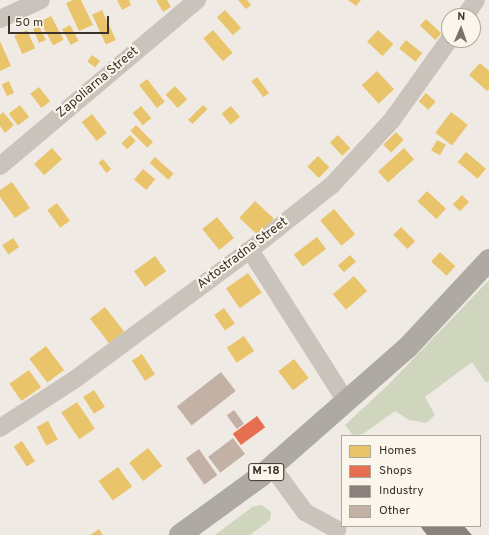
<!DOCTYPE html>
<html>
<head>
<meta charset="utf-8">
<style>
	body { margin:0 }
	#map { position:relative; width:489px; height:535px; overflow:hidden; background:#efebe4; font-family:Overpass,sans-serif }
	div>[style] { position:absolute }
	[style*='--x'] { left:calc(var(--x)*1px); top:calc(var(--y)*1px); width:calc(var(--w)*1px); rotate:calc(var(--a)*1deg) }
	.green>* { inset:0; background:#cfd6bd }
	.homes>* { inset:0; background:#e9c46a; transform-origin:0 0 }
	.shops>* { inset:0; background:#e76f51; transform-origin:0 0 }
	.industry>* { inset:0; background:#8a817c }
	.building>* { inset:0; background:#c4b1a5; transform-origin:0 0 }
	.minor>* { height:18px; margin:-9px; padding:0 9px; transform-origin:9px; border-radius:9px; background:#c9c3bc }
	.highway>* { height:22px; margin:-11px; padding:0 11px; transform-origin:11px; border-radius:11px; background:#aea9a3 }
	span { translate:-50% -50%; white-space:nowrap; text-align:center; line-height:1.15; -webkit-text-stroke:4px #fbf6ec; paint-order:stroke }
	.shield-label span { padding:1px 3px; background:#fbf6ec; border:1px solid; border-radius:3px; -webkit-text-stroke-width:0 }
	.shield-label { font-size:12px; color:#3b312a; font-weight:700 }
	.street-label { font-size:13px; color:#3b312a }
	.legend { position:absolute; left:341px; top:435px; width:140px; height:92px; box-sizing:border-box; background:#fbf6ec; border:1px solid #aea79e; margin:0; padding:5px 7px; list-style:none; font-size:12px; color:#3b312a }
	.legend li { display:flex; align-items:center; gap:8px; height:20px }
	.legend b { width:20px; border:1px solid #aea79e }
	.north { position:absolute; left:441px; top:8px; width:40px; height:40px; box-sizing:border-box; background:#fbf6ec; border:1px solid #aea79e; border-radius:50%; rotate:2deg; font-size:11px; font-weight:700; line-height:16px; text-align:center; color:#3b312a }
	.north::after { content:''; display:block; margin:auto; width:14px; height:18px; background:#7a726b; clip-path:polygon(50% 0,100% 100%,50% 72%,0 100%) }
	.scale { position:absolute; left:8px; top:16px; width:101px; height:18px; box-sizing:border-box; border:2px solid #3b312a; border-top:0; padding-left:5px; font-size:12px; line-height:14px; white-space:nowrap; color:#3b312a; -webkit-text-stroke:3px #fbf6ec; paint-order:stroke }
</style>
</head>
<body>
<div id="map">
	<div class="green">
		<i style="clip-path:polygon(489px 280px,489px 381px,486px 383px,472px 362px,425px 397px,435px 415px,426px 423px,409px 420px,395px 411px,363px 434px,353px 435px,345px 425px,389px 384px)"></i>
		<i style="clip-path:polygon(262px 505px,271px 512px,270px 520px,250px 535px,215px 535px,252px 507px)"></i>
	</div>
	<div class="homes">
		<i style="clip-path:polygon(73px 0,81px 0,93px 25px,79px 31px,66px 3px)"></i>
		<i style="clip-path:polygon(117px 0,129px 0,131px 5px,122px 10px)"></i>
		<i style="clip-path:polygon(156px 0,167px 0,171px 7px,163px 12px)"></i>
		<i style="clip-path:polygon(238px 0,247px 0,251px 5px,246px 9px)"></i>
		<i style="clip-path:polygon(348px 0,361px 0,356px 6px)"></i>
		<i style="left:102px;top:10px;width:33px;height:11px;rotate:65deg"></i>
		<i style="left:225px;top:10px;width:24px;height:11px;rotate:48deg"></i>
		<i style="left:51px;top:16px;width:27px;height:12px;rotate:62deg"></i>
		<i style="left:426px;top:19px;width:21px;height:9px;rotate:43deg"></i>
		<i style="left:70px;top:25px;width:18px;height:9px;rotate:61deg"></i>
		<i style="clip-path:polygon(39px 26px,46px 40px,39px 43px,33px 29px)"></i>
		<i style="left:27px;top:30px;width:20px;height:14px;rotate:66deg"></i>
		<i style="left:213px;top:30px;width:30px;height:13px;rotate:49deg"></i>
		<i style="left:378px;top:30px;width:21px;height:16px;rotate:43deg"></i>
		<i style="left:406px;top:40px;width:21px;height:11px;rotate:39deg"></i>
		<i style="clip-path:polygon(0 41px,11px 66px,0 71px)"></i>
		<i style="left:92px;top:55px;width:10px;height:8px;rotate:37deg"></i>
		<i style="clip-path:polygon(480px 63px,489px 71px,489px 89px,487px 91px,469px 75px)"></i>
		<i style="left:377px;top:71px;width:25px;height:21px;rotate:47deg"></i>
		<i style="left:257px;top:77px;width:20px;height:7px;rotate:53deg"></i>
		<i style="left:147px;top:79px;width:29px;height:10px;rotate:52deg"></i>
		<i style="left:9px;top:81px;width:13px;height:8px;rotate:67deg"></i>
		<i style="left:175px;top:86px;width:18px;height:13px;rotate:47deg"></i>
		<i style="left:39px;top:87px;width:18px;height:11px;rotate:52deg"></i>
		<i style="left:426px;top:93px;width:13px;height:11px;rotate:42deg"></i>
		<i style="left:20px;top:105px;width:15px;height:14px;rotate:53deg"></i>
		<i style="left:203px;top:105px;width:6px;height:21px;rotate:45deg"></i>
		<i style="left:141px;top:106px;width:16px;height:11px;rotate:50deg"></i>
		<i style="left:231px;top:106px;width:14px;height:12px;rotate:51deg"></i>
		<i style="clip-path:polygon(3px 112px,14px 125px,5px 133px,0 126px,0 115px)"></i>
		<i style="left:451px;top:112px;width:21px;height:26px;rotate:37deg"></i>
		<i style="left:92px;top:114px;width:24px;height:13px;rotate:52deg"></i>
		<i style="left:136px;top:125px;width:24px;height:8px;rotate:45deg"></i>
		<i style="left:396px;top:132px;width:11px;height:18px;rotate:45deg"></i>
		<i style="left:130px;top:135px;width:8px;height:12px;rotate:45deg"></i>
		<i style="left:338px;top:135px;width:18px;height:11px;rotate:47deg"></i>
		<i style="left:437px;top:140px;width:10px;height:12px;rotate:29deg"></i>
		<i style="left:52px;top:148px;width:15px;height:24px;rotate:48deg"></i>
		<i style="left:404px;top:148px;width:15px;height:35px;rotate:48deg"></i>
		<i style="left:466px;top:152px;width:26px;height:13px;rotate:40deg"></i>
		<i style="left:318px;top:156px;width:16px;height:15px;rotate:45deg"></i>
		<i style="left:155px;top:157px;width:25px;height:8px;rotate:42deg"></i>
		<i style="left:103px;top:159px;width:13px;height:6px;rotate:51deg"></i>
		<i style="left:143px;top:169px;width:16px;height:14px;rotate:40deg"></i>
		<i style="clip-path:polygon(12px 182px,30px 208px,15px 218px,0 197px,0 190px)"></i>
		<i style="left:427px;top:191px;width:26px;height:14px;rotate:43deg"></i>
		<i style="left:462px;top:195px;width:10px;height:13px;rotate:45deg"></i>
		<i style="left:255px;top:201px;width:26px;height:23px;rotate:43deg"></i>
		<i style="left:57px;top:203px;width:22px;height:12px;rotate:54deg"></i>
		<i style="left:334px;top:209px;width:33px;height:18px;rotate:50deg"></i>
		<i style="left:217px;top:217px;width:27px;height:19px;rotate:51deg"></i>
		<i style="left:401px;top:227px;width:20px;height:11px;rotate:45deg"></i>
		<i style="left:317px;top:237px;width:15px;height:29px;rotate:53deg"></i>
		<i style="left:13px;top:238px;width:11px;height:13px;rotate:56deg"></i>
		<i style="left:440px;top:252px;width:21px;height:13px;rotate:43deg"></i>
		<i style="left:350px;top:255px;width:9px;height:16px;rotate:49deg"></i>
		<i style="left:155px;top:256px;width:19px;height:26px;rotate:54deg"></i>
		<i style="left:248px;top:273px;width:24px;height:27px;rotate:55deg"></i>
		<i style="left:354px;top:276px;width:20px;height:28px;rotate:49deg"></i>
		<i style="left:105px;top:307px;width:31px;height:19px;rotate:52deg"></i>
		<i style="left:224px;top:308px;width:19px;height:12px;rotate:55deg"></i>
		<i style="left:244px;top:336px;width:18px;height:21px;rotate:56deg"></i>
		<i style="left:46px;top:346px;width:30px;height:21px;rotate:53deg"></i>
		<i style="left:142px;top:354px;width:24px;height:12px;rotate:57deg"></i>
		<i style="left:294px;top:359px;width:24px;height:20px;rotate:52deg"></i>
		<i style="left:29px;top:370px;width:21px;height:24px;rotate:55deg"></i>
		<i style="left:94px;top:390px;width:20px;height:13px;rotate:57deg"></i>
		<i style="left:77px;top:402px;width:32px;height:19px;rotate:56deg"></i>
		<i style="left:48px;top:421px;width:21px;height:13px;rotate:62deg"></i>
		<i style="left:22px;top:441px;width:24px;height:10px;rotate:57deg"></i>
		<i style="left:148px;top:448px;width:23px;height:24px;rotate:52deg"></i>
		<i style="left:118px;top:467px;width:24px;height:24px;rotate:54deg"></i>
		<i style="clip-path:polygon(99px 529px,103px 535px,90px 535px)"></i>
	</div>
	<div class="shops">
		<i style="left:257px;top:416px;width:14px;height:30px;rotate:54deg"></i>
	</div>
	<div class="industry">
		<i style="clip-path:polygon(420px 526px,464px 526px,472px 535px,427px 535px)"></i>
	</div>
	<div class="building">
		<i style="left:221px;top:372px;width:24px;height:56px;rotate:52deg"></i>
		<i style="left:234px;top:410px;width:17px;height:9px;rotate:54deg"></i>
		<i style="left:233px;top:438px;width:20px;height:31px;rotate:53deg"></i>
		<i style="left:199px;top:449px;width:32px;height:16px;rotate:55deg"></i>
	</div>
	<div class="minor">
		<i style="--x:465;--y:16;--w:19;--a:-55"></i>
		<i style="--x:0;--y:19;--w:45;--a:-24.9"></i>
		<i style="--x:0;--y:166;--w:258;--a:-40.1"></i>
		<i style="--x:250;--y:250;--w:179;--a:57.6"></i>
		<i style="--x:0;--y:428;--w:88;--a:-33"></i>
		<i style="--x:74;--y:380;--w:219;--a:-36.5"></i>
		<i style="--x:250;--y:250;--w:105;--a:-38.4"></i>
		<i style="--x:332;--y:185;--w:88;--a:-47.3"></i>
		<i style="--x:392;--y:120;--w:98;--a:-54.5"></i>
		<i style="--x:272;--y:467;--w:56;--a:53.7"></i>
		<i style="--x:305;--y:512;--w:37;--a:29"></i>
	</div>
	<div class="highway">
		<i style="--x:180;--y:535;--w:100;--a:-36.1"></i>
		<i style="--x:261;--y:476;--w:196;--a:-41.3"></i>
		<i style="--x:408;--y:347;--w:119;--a:-47"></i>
	</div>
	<div class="shield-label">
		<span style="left:266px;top:472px">М-18</span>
	</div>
	<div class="street-label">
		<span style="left:98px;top:83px;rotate:-40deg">Zapoliarna Street</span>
		<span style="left:243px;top:254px;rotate:-37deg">Avtostradna Street</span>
	</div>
	<ul class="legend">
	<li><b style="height:11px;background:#e9c46a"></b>Homes</li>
	<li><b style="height:11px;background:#e76f51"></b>Shops</li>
	<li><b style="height:11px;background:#8a817c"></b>Industry</li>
	<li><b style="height:11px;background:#c4b1a5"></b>Other</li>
	</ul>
	<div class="north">N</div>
	<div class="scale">50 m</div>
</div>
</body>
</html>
